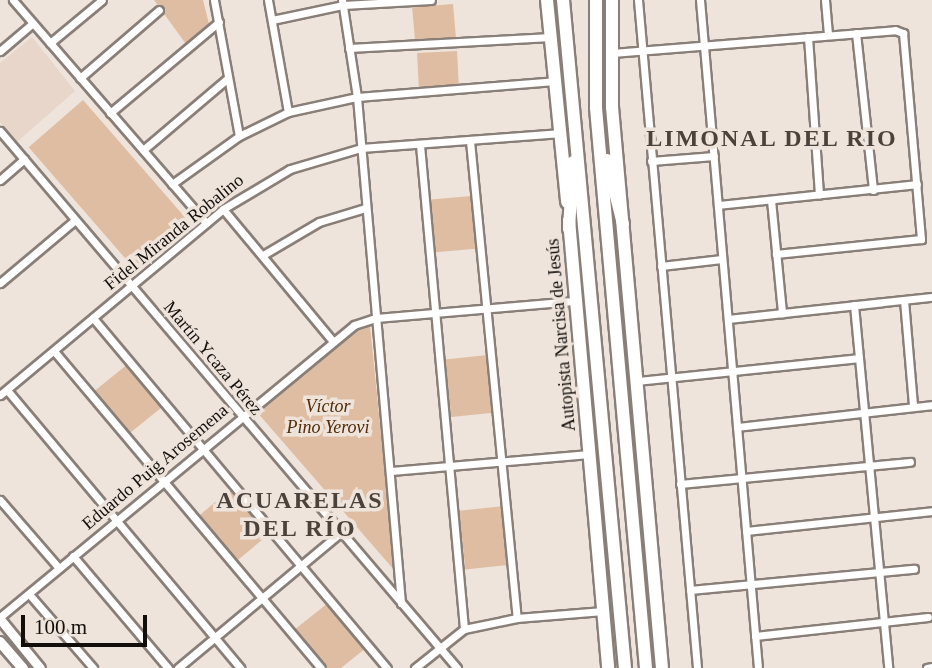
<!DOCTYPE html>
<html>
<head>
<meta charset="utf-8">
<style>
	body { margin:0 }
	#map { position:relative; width:932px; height:668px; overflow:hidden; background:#eee4db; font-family:Georgia,serif }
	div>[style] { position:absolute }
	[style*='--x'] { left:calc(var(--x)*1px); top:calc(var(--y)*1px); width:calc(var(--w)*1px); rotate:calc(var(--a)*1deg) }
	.built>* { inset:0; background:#e7d6c9 }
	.green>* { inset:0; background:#dfbda3; transform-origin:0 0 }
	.roads { filter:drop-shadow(2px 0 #897f78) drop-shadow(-2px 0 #897f78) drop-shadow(0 2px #897f78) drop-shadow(0 -2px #897f78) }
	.minor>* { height:7px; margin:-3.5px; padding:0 3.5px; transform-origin:3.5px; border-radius:3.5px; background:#fff }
	.tertiary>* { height:9px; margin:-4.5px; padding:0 4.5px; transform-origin:4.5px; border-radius:4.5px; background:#fff }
	.secondary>* { height:10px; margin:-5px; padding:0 5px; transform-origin:5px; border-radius:5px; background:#fff }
	.primary>* { height:12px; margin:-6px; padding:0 6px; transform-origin:6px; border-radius:6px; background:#fff }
	.trunk>* { height:12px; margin:-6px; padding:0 6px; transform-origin:6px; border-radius:6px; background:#fff }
	span { translate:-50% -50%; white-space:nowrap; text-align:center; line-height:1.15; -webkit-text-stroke:7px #eee4db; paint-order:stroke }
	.street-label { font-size:18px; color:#110e0b }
	.park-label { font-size:18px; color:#502c08; font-style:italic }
	.district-label { font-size:24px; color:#4b423c; font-weight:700; letter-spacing:2px }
	.scale { position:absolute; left:21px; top:615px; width:126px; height:32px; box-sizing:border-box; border:4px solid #110e0b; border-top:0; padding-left:9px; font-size:21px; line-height:24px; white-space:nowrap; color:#110e0b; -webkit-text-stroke:5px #eee4db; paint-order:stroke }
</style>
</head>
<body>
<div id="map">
	<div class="built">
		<i style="clip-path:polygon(32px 37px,75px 91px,17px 142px,0 122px,0 63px)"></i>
	</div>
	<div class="green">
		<i style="clip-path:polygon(154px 0,203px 0,209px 24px,186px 44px)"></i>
		<i style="left:453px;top:4px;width:34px;height:41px;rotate:85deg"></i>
		<i style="left:457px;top:51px;width:35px;height:40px;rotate:87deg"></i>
		<i style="left:83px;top:100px;width:164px;height:72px;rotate:49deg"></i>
		<i style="left:471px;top:196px;width:53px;height:40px;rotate:85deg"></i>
		<i style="clip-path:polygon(370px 326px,395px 571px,256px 411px,354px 328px)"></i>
		<i style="left:487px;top:355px;width:58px;height:42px;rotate:84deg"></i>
		<i style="left:129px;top:363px;width:55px;height:46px;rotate:51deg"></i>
		<i style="left:232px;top:488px;width:59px;height:43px;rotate:50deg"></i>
		<i style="left:504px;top:506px;width:59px;height:45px;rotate:84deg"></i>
		<i style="clip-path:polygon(328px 603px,366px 648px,341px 668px,327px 668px,294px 630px)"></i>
	</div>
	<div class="roads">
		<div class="minor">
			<i style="--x:13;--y:0;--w:295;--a:49.1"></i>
			<i style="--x:214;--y:0;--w:138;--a:79.6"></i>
			<i style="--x:268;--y:0;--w:114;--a:79.9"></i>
			<i style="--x:342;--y:0;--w:98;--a:81.2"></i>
			<i style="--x:357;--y:97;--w:508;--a:85.03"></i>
			<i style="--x:638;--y:0;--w:671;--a:84.95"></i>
			<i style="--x:700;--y:0;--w:671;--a:85.04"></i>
			<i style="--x:825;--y:0;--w:35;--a:85"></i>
			<i style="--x:272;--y:20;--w:73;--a:-11.9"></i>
			<i style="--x:343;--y:5;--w:88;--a:-3.3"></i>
			<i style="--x:856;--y:33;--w:158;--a:83.8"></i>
			<i style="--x:808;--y:37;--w:158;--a:86"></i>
			<i style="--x:50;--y:43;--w:67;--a:-39.6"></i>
			<i style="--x:349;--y:48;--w:202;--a:-3.1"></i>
			<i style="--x:0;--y:51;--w:43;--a:-40.3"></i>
			<i style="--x:612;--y:53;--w:284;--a:-4.6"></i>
			<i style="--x:895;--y:30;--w:9;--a:21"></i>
			<i style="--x:903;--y:33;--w:207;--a:85"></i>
			<i style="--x:921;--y:239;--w:146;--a:174.1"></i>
			<i style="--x:80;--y:78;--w:104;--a:-40.7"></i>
			<i style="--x:110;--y:113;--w:142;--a:-39.9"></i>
			<i style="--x:0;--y:131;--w:705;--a:49.6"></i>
			<i style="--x:470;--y:141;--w:479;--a:84.4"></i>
			<i style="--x:420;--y:145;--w:486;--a:84.8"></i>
			<i style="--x:143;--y:150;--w:111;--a:-40.3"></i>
			<i style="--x:651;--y:161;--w:63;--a:-4.5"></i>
			<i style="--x:0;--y:180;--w:32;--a:-41"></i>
			<i style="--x:172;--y:184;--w:82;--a:-35.6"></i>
			<i style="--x:239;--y:136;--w:55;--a:-26.1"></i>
			<i style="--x:288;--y:112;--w:71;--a:-12.3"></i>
			<i style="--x:357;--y:97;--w:198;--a:-4.6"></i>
			<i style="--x:771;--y:200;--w:114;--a:84.4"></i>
			<i style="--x:718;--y:205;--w:200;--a:-6"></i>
			<i style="--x:223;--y:209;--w:169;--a:50.3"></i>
			<i style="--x:263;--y:255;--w:65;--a:-30.5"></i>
			<i style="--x:319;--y:222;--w:48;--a:-16.9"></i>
			<i style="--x:661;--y:266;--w:61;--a:-6.5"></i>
			<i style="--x:0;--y:283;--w:98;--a:-40"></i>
			<i style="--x:904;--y:300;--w:106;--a:85.1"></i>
			<i style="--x:854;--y:305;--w:365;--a:84.6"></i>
			<i style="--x:93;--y:318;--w:457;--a:50"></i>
			<i style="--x:728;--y:319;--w:205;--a:-6.2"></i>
			<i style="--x:54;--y:351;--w:414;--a:49.9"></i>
			<i style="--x:637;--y:381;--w:223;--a:-5.9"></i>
			<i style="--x:7;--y:390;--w:363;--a:50"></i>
			<i style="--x:0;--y:395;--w:290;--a:-39.8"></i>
			<i style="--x:223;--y:209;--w:78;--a:-30.8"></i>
			<i style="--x:290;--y:169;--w:74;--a:-16.5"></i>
			<i style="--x:361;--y:148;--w:201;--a:-4.3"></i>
			<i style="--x:737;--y:427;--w:196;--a:-6.4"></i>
			<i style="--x:391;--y:471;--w:199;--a:-4.9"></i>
			<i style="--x:680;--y:484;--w:231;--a:-5.5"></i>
			<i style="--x:0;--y:500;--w:90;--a:49.1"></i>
			<i style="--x:746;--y:531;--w:187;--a:-6.1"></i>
			<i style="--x:73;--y:556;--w:147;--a:49.7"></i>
			<i style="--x:690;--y:590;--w:225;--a:-5.4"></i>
			<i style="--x:29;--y:594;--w:98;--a:49.1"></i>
			<i style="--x:0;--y:617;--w:459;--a:-39.5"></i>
			<i style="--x:354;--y:325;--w:23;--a:-18"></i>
			<i style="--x:376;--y:318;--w:201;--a:-4.9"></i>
			<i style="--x:755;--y:636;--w:174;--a:-6.3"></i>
			<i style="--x:178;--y:668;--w:212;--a:-39.8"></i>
			<i style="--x:415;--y:668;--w:63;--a:-38.5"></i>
			<i style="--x:464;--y:629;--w:54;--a:-11.7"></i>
			<i style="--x:517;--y:618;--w:86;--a:-4.7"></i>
			<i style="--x:927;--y:668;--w:5;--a:-11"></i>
		</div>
		<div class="tertiary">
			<i style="--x:0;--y:619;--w:63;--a:50.8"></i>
		</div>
		<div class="secondary">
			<i style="--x:0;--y:642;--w:35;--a:49"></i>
		</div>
		<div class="primary">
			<i style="--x:547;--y:0;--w:203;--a:84.3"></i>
			<i style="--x:612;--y:0;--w:107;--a:90"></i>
			<i style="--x:612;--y:107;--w:563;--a:84.91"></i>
			<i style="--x:569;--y:220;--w:450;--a:85"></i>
		</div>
		<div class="trunk">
			<i style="--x:563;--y:0;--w:671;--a:84.7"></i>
			<i style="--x:596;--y:0;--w:108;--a:90"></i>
			<i style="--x:596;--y:108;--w:562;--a:84.9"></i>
			<i style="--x:607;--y:160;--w:66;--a:76"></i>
			<i style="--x:569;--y:229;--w:67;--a:-86.6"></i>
		</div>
	</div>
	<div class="street-label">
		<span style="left:174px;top:232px;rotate:-39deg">Fidel Miranda Robalino</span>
		<span style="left:561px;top:335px;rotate:-95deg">Autopista Narcisa de Jesús</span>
		<span style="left:213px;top:358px;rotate:50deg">Martín Ycaza Pérez</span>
		<span style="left:155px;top:467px;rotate:-40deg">Eduardo Puig Arosemena</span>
	</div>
	<div class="park-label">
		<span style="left:328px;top:417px">Víctor<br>Pino Yerovi</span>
	</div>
	<div class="district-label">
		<span style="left:772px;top:139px">LIMONAL DEL RIO</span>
		<span style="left:300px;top:515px">ACUARELAS<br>DEL RÍO</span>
	</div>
	<div class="scale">100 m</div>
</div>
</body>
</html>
